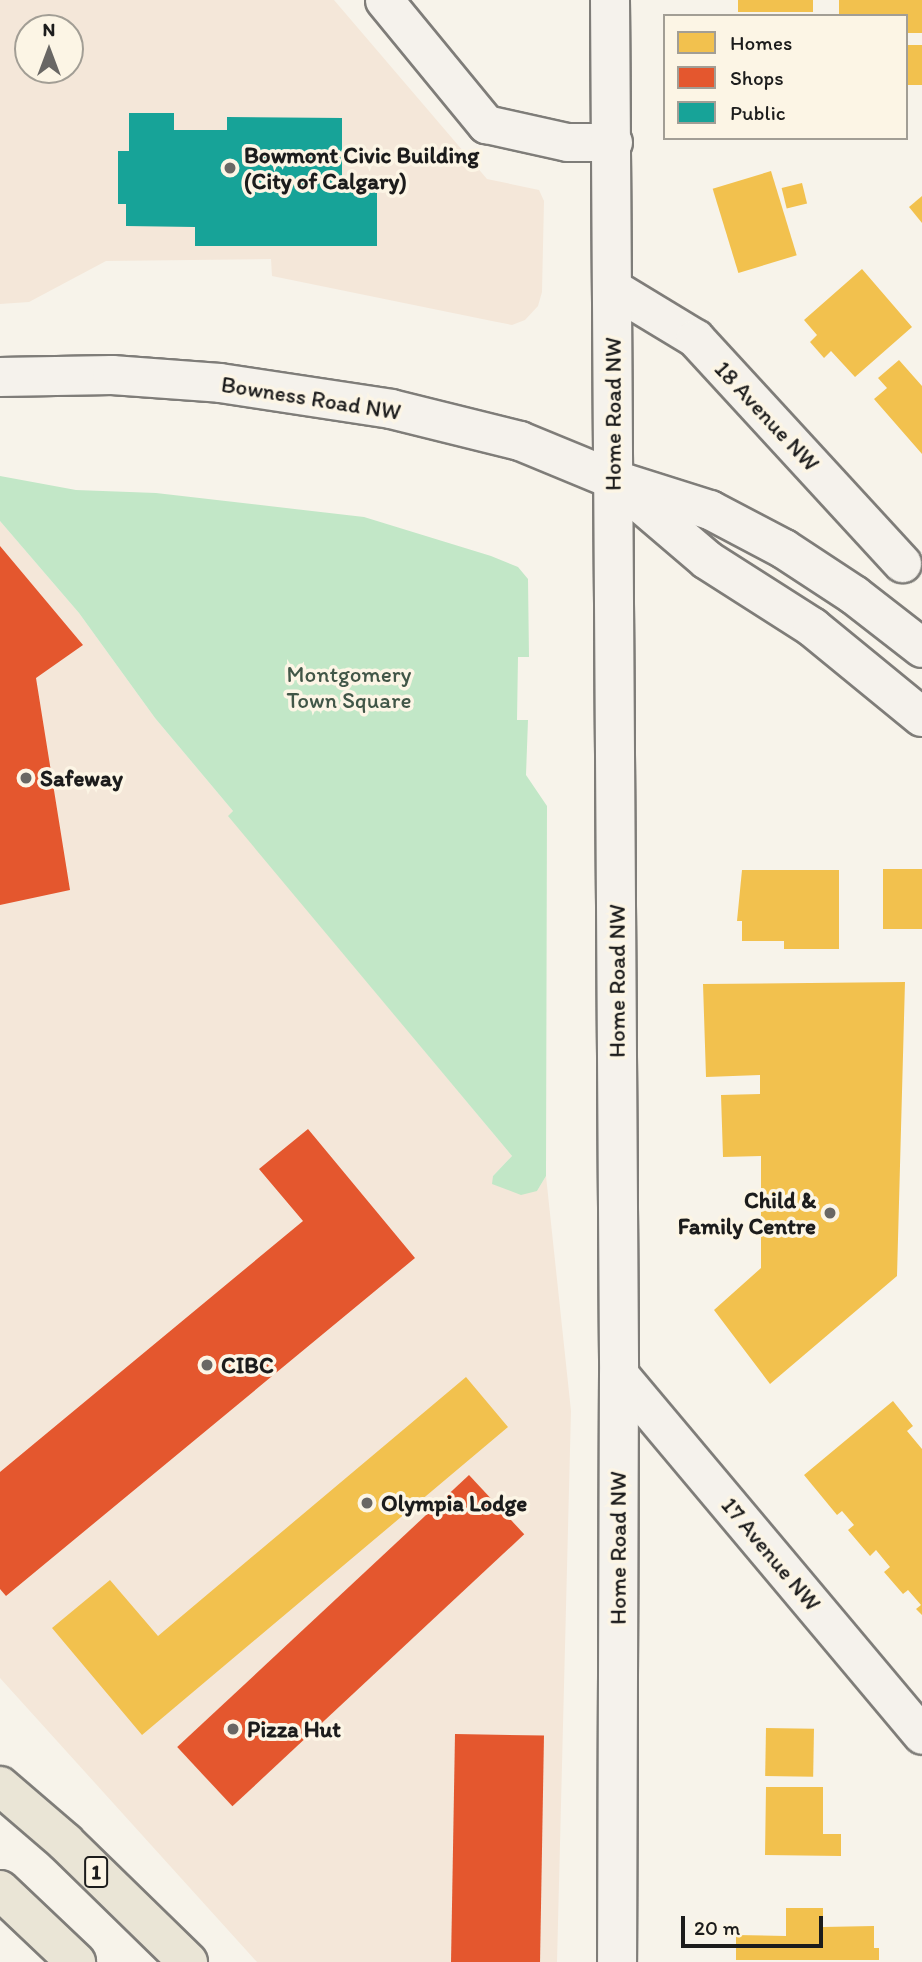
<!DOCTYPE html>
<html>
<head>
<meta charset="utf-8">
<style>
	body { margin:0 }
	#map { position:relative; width:922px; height:1962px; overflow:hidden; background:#f7f3ea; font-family:Itim,sans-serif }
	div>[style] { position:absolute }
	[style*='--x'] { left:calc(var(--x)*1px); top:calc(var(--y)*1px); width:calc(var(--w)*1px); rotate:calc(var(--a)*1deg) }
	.built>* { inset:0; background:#f4e7d9 }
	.green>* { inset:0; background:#c2e7c7 }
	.homes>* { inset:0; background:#f2c14e; transform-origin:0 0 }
	.shops>* { inset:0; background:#e4572e; transform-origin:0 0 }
	.public>* { inset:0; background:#17a398 }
	.roads { filter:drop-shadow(2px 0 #7f7d79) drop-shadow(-2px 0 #7f7d79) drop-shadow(0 2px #7f7d79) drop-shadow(0 -2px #7f7d79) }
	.street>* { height:37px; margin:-18.5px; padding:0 18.5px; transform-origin:18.5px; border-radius:18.5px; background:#f5f2ec }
	.secondary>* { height:38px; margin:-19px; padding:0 19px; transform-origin:19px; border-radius:19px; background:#f5f2ec }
	.highway>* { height:38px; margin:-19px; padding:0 19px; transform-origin:19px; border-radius:19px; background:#eae5d6 }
	.dots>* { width:19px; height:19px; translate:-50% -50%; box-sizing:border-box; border:4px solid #fcf5e5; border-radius:50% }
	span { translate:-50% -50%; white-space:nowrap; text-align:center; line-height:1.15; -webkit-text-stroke:7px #fcf5e5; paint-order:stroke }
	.shield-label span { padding:2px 5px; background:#fcf5e5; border:2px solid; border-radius:5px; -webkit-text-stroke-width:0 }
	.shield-label { font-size:21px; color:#1c1c1c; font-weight:700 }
	.poi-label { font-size:23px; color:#1c1c1c; font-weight:700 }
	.left { translate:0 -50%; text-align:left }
	.right { translate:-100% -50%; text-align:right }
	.street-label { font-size:23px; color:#1c1c1c }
	.park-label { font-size:23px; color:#415647 }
	.legend { position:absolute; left:663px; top:14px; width:245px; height:126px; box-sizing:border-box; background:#fcf5e5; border:2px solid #a29e95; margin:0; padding:9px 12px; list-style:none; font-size:21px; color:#1c1c1c }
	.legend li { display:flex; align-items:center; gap:14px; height:35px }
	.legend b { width:35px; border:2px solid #a29e95 }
	.north { position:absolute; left:14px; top:14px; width:70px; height:70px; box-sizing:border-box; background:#fcf5e5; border:2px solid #a29e95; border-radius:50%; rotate:0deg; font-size:19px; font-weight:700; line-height:28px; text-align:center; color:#1c1c1c }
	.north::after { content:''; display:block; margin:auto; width:24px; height:32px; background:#696764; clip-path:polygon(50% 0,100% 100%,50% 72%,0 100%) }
	.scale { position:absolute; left:681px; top:1916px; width:142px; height:32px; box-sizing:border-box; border:4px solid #1c1c1c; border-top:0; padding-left:9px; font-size:21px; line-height:24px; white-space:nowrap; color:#1c1c1c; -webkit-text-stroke:5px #fcf5e5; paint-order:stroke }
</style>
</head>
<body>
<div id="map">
	<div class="built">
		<i style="clip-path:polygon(evenodd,0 0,334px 0,487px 179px,539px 190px,544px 201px,542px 292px,538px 306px,525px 320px,512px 325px,492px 321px,272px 276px,271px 259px,106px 261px,29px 302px,0 304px,0 0,28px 28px,70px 28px,70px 70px,28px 70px,28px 28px)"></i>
		<i style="clip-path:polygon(0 521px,79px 613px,155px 718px,233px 811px,229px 816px,512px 1156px,493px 1176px,537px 1191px,546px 1176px,571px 1411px,557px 1962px,257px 1962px,0 1678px)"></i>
	</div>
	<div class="green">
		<i style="clip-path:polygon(0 476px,76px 490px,156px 493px,364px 517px,491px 556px,518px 567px,528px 579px,529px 657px,518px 657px,517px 720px,528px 720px,526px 775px,547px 806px,546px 1176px,537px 1191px,521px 1195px,492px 1184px,493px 1176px,512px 1156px,228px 816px,233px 811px,155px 718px,79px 613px,0 521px)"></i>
	</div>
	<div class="homes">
		<i style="left:738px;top:0;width:75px;height:12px"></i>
		<i style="clip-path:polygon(839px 0,922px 0,922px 33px,906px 33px,906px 16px,839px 16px)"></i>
		<i style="left:906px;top:45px;width:16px;height:40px"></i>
		<i style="left:771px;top:171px;width:88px;height:61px;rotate:73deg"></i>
		<i style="left:802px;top:183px;width:21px;height:21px;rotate:76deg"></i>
		<i style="clip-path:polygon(922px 196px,922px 223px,909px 207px)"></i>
		<i style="clip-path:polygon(862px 269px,912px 327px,855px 377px,831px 351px,824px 358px,810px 342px,817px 335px,804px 320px)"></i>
		<i style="clip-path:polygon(899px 360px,922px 386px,922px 454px,874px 399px,887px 388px,878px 378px)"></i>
		<i style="left:883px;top:869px;width:39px;height:60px"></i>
		<i style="clip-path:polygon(742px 870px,839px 870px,839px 949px,784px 949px,784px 941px,742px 941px,742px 921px,737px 921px)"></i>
		<i style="clip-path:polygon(905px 982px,897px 1276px,770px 1384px,714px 1310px,761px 1268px,761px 1156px,723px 1157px,721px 1095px,760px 1094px,760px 1075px,706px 1077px,703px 984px)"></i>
		<i style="clip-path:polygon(466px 1377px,508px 1427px,142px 1735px,52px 1628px,110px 1580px,158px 1636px)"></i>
		<i style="clip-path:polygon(893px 1401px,913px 1426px,907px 1431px,922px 1449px,922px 1615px,916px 1609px,921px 1605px,908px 1590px,903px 1594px,884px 1572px,890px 1567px,876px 1550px,870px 1556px,848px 1530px,854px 1525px,842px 1511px,837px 1515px,804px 1475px)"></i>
		<i style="left:766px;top:1728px;width:48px;height:48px;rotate:1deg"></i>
		<i style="clip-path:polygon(766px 1787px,823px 1787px,823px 1834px,841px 1834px,841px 1856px,765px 1855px)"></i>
		<i style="clip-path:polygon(786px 1908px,823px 1908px,823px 1927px,874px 1926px,874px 1948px,879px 1948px,879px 1960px,736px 1960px,736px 1935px,786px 1936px)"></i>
	</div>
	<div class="shops">
		<i style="clip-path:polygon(0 546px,83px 645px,36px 678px,70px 890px,0 905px)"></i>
		<i style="clip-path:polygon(308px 1129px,415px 1258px,6px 1596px,0 1589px,0 1472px,303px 1221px,259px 1169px)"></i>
		<i style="left:469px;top:1475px;width:81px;height:399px;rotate:47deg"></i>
		<i style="left:455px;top:1734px;width:89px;height:228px;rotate:1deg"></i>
	</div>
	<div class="public">
		<i style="clip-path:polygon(129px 113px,174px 113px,174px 130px,227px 130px,227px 117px,342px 118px,342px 184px,377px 184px,377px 246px,195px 246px,195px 227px,126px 226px,126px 204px,118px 204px,118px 151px,129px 151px)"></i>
	</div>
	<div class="roads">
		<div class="street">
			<i style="--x:384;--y:0;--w:161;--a:50.6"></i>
			<i style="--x:486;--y:124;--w:83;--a:12.5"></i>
			<i style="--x:567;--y:142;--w:46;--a:0"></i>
			<i style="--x:614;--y:289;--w:95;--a:31.2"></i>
			<i style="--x:695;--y:338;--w:306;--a:47.4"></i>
			<i style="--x:619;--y:1374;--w:471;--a:50"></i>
		</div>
		<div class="secondary">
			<i style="--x:610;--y:0;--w:1374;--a:89.62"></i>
			<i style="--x:619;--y:1374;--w:588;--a:90.19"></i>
			<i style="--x:0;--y:377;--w:112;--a:-1"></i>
			<i style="--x:112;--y:375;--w:108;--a:4.2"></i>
			<i style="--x:220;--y:383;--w:173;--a:8.6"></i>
			<i style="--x:391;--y:409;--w:133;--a:13.9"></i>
			<i style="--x:520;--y:441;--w:100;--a:22.4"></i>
			<i style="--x:612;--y:479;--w:103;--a:17.6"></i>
			<i style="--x:710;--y:510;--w:84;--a:27.8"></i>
			<i style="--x:784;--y:549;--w:84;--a:33.3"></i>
			<i style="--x:854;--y:595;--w:86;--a:37.9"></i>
			<i style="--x:624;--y:489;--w:109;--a:40.5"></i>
			<i style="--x:707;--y:560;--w:125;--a:32.5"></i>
			<i style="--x:812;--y:627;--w:142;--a:39.3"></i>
		</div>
		<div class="highway">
			<i style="--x:0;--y:1786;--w:86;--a:40.7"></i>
			<i style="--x:65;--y:1842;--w:172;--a:44.3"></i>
			<i style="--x:0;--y:1890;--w:105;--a:43.5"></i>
		</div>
	</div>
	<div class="dots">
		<i style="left:230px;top:168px;background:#696764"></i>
		<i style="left:26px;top:778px;background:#696764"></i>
		<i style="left:830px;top:1213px;background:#696764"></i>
		<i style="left:207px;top:1365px;background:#696764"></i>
		<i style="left:367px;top:1503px;background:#696764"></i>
		<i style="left:233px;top:1729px;background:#696764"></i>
	</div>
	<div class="shield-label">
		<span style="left:96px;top:1872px">1</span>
	</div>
	<div class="poi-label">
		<span class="left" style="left:244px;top:168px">Bowmont Civic Building<br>(City of Calgary)</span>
		<span class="left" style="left:40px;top:778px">Safeway</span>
		<span class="right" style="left:816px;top:1213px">Child &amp;<br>Family Centre</span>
		<span class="left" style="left:221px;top:1365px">CIBC</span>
		<span class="left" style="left:381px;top:1503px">Olympia Lodge</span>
		<span class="left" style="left:247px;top:1729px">Pizza Hut</span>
	</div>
	<div class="street-label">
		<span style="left:311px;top:398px;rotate:9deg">Bowness Road NW</span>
		<span style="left:613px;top:414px;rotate:-90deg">Home Road NW</span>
		<span style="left:767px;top:416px;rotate:47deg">18 Avenue NW</span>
		<span style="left:617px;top:981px;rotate:-90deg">Home Road NW</span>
		<span style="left:618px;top:1548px;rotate:-90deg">Home Road NW</span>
		<span style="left:771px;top:1554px;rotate:50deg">17 Avenue NW</span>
	</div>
	<div class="park-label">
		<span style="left:349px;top:687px">Montgomery<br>Town Square</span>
	</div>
	<ul class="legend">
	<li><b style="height:19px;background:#f2c14e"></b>Homes</li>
	<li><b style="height:19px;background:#e4572e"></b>Shops</li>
	<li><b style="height:19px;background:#17a398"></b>Public</li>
	</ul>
	<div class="north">N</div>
	<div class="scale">20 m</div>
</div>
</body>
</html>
